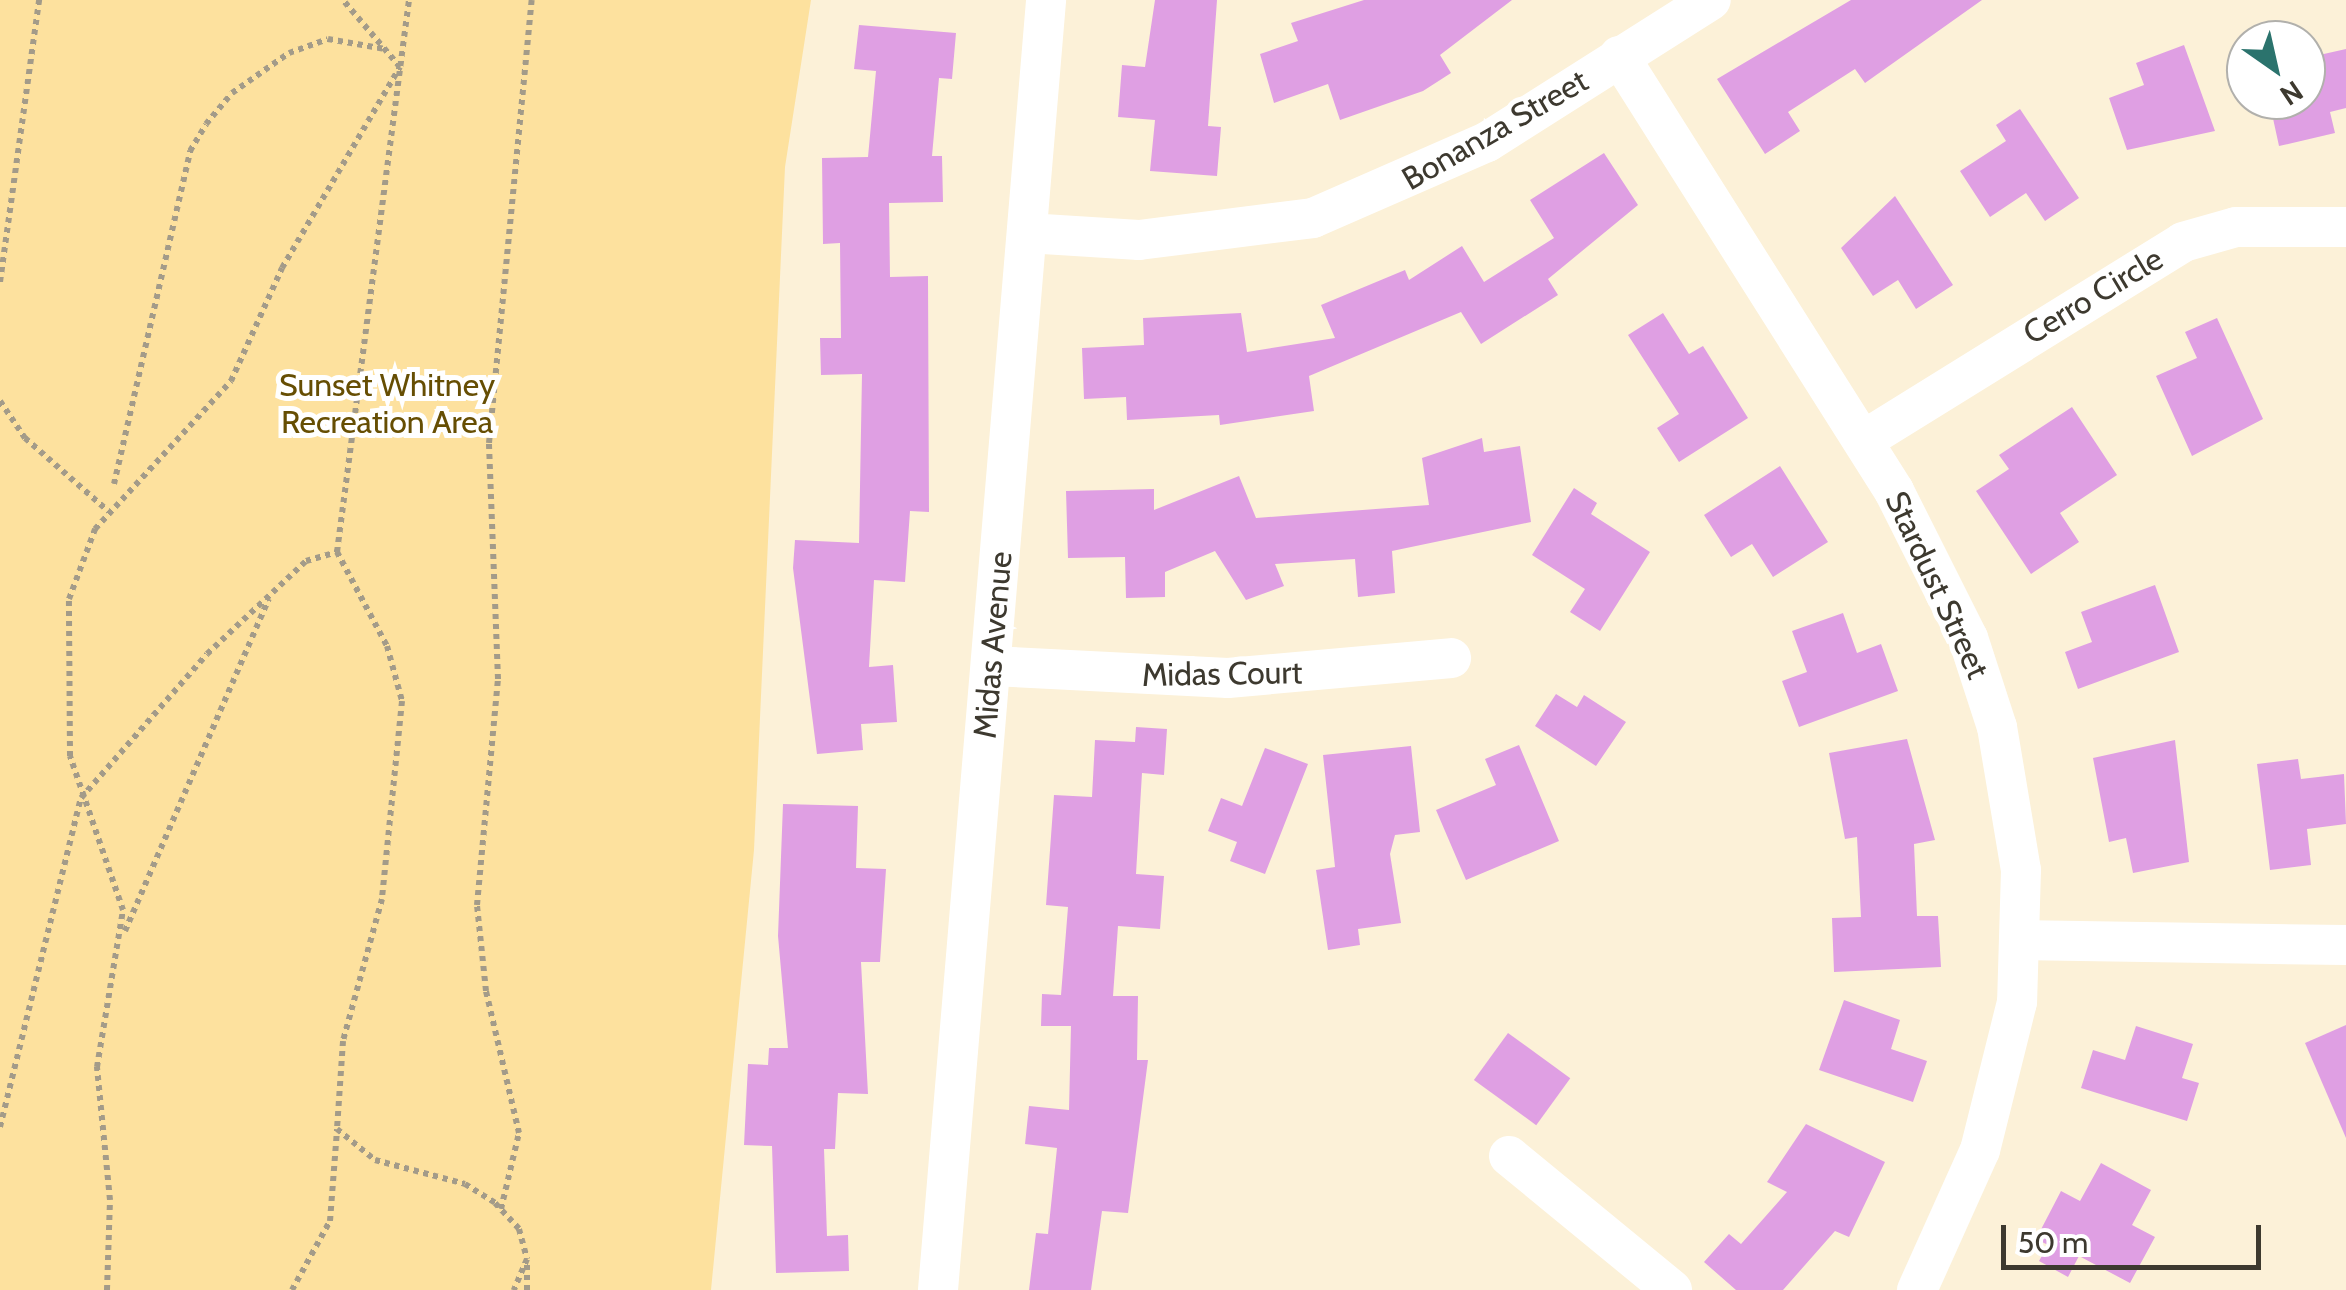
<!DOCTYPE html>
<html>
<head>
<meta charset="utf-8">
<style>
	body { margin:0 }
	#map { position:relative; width:2346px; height:1290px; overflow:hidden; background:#fcf1d8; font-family:Cabin,sans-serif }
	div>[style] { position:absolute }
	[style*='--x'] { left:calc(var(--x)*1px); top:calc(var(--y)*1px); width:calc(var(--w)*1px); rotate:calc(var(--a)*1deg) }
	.green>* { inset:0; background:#fde19e }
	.building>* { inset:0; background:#df9fe3; transform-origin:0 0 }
	.path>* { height:6px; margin-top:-3px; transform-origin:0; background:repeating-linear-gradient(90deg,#a39b89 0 5px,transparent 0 10px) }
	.minor>* { height:40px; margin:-20px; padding:0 20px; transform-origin:20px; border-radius:20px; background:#fff }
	span { translate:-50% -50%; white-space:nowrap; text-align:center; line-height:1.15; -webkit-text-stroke:10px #fff; paint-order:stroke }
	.street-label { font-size:32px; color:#3d392f }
	.park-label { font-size:32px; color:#664e03 }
	.north { position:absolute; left:2226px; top:20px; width:100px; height:100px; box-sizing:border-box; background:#fff; border:2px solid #b1b0ac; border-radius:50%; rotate:146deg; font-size:28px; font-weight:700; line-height:40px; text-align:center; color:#3d392f }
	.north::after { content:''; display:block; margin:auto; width:35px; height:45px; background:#2b736d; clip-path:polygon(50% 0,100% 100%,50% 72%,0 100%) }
	.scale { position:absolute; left:2001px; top:1225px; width:260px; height:45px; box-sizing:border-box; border:5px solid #3d392f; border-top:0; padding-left:12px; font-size:30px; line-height:35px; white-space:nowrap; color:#3d392f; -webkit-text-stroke:8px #fff; paint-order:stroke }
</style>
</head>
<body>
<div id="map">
	<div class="green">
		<i style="clip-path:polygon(0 0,811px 0,785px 167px,754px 850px,711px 1290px,0 1290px)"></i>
	</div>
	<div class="building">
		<i style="clip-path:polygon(1155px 0,1217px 0,1208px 126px,1221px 127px,1217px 176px,1150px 171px,1155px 120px,1118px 117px,1122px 65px,1145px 67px)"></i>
		<i style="clip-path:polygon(1364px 0,1512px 0,1440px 55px,1451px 73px,1423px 91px,1340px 120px,1328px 84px,1274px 103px,1260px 54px,1298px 41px,1291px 23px)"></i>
		<i style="clip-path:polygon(1851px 0,1982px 0,1865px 83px,1855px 69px,1788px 112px,1800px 131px,1765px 154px,1717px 79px)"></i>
		<i style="clip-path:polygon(859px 25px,956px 33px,952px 79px,939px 78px,932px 156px,942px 156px,943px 202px,889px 203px,890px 277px,928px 276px,929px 512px,910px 511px,905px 582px,874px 580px,869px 667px,893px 665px,897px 722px,861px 724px,863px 750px,817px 754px,793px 568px,795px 540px,859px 543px,862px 374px,821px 375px,820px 338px,841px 338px,840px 243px,823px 244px,822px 158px,868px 157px,876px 71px,854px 69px)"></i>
		<i style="clip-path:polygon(2184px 45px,2215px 131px,2127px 150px,2109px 98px,2144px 85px,2136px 63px)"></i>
		<i style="clip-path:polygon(2346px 49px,2346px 108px,2330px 112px,2335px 133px,2279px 146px,2269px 100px,2306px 100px,2306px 58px)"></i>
		<i style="clip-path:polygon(2020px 109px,2079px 198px,2045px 221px,2026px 193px,1990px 217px,1960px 171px,2006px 141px,1996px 125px)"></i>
		<i style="clip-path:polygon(1604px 153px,1638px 205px,1548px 279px,1558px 295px,1481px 344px,1461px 312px,1309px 376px,1314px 411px,1220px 425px,1219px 415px,1127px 420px,1126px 397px,1084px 399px,1082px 348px,1144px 345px,1143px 318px,1241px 313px,1247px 352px,1335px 338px,1321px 305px,1405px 270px,1409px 280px,1462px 246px,1484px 282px,1554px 238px,1530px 200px)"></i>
		<i style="clip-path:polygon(1895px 196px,1953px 285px,1916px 309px,1898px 280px,1873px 296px,1841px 248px)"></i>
		<i style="clip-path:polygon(1663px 313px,1689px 354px,1703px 346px,1748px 418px,1679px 462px,1657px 428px,1679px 414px,1628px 335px)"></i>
		<i style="clip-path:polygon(2217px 318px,2263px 419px,2192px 456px,2156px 376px,2197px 358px,2185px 332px)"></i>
		<i style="clip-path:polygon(2072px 407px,2117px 475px,2060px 513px,2079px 542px,2031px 574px,1976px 491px,2009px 469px,1999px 455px)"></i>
		<i style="clip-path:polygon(1482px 438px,1484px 452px,1520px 446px,1531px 522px,1392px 551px,1395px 593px,1358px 597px,1355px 559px,1275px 564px,1284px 586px,1246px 600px,1215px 551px,1165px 572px,1165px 597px,1126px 598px,1125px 557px,1068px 558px,1066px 491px,1154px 489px,1154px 510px,1239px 476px,1256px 518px,1429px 505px,1422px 458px)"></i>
		<i style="clip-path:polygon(1780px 466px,1828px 542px,1773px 577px,1752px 544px,1731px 557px,1704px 515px)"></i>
		<i style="clip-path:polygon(1574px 488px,1597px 503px,1591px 514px,1650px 552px,1600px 631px,1570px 612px,1585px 589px,1532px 555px)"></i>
		<i style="clip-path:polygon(2155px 585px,2179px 652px,2078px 689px,2065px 652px,2092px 642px,2081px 612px)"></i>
		<i style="clip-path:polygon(1843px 613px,1857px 653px,1881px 644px,1898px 691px,1799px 727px,1782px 681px,1807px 672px,1792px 631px)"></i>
		<i style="clip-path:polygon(1556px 694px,1577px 707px,1584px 695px,1626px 722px,1596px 766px,1535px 726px)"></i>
		<i style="clip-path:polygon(1136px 727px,1167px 729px,1164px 775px,1142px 773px,1136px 874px,1164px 876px,1160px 929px,1118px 926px,1113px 996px,1138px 996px,1137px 1060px,1148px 1060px,1128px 1213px,1102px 1211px,1091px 1290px,1029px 1290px,1036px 1233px,1048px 1234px,1057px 1148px,1025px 1144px,1029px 1106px,1069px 1110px,1071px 1026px,1041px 1026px,1042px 994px,1061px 995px,1068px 907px,1046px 905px,1054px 795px,1092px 797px,1095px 740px,1135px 742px)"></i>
		<i style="clip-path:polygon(1907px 739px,1935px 840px,1914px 844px,1917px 916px,1938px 916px,1941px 967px,1834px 972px,1832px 918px,1861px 917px,1857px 837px,1845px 839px,1829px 753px)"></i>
		<i style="clip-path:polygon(2175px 740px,2189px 862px,2133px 873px,2126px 838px,2109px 842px,2093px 758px)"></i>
		<i style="clip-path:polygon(1519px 745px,1559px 841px,1466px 880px,1436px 810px,1496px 785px,1485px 759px)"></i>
		<i style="clip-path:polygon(1411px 746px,1420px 832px,1395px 835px,1390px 854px,1401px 923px,1358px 929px,1360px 945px,1328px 950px,1316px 870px,1335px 867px,1323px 755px)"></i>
		<i style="clip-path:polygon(1265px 748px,1308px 764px,1265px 874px,1230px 861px,1237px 842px,1208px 831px,1221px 798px,1242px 806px)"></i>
		<i style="clip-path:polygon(2298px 759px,2301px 779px,2344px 774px,2346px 824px,2307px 829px,2311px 865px,2270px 870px,2257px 764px)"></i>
		<i style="clip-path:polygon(783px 804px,858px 806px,856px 868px,886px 869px,880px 962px,861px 962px,868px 1094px,838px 1093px,835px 1149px,824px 1149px,827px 1236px,848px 1235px,849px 1271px,776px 1273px,772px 1146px,744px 1145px,748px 1064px,768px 1065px,769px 1048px,788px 1048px,778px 936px)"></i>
		<i style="clip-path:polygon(1844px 1000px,1900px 1020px,1891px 1049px,1927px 1061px,1913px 1102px,1819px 1070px)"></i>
		<i style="clip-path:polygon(2346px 1025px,2346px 1138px,2305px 1043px)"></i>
		<i style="clip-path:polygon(2136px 1026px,2193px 1044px,2182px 1078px,2199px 1083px,2187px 1121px,2081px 1088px,2093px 1050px,2125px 1060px)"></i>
		<i style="left:1508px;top:1033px;width:77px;height:58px;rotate:36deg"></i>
		<i style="clip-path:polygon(1806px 1124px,1885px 1162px,1849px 1237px,1835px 1231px,1783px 1290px,1736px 1290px,1704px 1262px,1729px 1234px,1741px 1244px,1787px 1192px,1767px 1182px)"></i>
		<i style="clip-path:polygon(2101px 1163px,2151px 1190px,2132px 1225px,2155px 1237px,2130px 1283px,2079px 1256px,2068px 1277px,2039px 1261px,2048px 1245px,2036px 1239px,2061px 1191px,2080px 1201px)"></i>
	</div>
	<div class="path">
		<i style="--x:0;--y:282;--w:285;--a:-82.1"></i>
		<i style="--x:0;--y:401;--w:45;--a:56"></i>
		<i style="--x:25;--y:438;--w:111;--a:41.3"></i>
		<i style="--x:114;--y:484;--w:342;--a:-77.1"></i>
		<i style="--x:190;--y:151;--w:31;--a:-59"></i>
		<i style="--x:206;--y:124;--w:40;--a:-50"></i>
		<i style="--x:232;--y:93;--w:70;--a:-35.1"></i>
		<i style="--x:289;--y:53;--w:41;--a:-19.7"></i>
		<i style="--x:328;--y:39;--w:58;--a:10"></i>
		<i style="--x:337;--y:552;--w:557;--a:-82.57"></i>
		<i style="--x:125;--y:931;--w:362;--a:-66.6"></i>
		<i style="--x:0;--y:1127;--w:339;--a:-76.2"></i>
		<i style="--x:81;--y:798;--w:191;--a:-48.8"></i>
		<i style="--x:207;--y:654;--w:136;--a:-43.2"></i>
		<i style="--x:306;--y:561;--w:32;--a:-16"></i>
		<i style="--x:337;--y:552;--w:106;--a:62"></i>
		<i style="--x:387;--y:646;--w:57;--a:74.7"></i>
		<i style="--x:402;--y:701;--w:199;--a:95.8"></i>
		<i style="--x:382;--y:899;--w:147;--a:105.4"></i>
		<i style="--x:343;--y:1041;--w:88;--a:93.9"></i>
		<i style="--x:501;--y:1209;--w:78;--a:-76.7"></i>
		<i style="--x:519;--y:1133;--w:146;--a:-103.1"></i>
		<i style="--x:486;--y:991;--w:86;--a:-96"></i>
		<i style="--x:477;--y:905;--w:227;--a:-84.7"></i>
		<i style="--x:498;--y:679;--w:236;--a:-92.2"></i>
		<i style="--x:489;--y:443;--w:445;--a:-84.5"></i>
		<i style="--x:527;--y:1265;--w:25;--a:90"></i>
		<i style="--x:107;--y:1290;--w:90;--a:-88.1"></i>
		<i style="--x:110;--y:1200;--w:134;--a:-95.6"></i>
		<i style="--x:97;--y:1067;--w:159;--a:-80.6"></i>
		<i style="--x:123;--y:910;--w:163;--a:-109"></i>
		<i style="--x:70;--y:756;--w:157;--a:-90.4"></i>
		<i style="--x:69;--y:599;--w:75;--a:-69.6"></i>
		<i style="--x:95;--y:529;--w:201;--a:-47.4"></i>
		<i style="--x:231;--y:381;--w:124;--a:-65.7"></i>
		<i style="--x:282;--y:268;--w:233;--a:-59.6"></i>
		<i style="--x:400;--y:67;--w:88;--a:-130.4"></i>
		<i style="--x:292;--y:1290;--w:79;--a:-61.2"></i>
		<i style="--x:330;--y:1221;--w:92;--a:-85.6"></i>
		<i style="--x:337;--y:1129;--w:49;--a:39.2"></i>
		<i style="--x:375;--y:1160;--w:93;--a:14.9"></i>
		<i style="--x:465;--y:1184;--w:36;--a:32"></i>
		<i style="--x:495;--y:1203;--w:35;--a:47"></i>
		<i style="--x:519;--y:1229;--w:31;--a:75"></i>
		<i style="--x:527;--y:1259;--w:34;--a:113"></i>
	</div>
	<div class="minor">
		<i style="--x:1619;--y:56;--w:515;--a:57.7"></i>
		<i style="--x:1894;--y:491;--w:165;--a:63.3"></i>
		<i style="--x:1968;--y:638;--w:94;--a:72"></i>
		<i style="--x:1997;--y:727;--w:145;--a:80.5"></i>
		<i style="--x:2021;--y:870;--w:132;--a:91.7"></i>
		<i style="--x:2017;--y:1002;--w:153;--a:104"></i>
		<i style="--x:1980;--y:1150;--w:154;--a:114.2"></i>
		<i style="--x:1027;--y:233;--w:112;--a:3.6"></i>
		<i style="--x:1139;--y:240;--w:175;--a:-7.2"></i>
		<i style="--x:1313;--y:218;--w:190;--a:-23.6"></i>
		<i style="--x:1487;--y:142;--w:265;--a:-32.4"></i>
		<i style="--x:1864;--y:440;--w:375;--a:-31.8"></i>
		<i style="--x:2183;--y:242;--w:55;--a:-15.8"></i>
		<i style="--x:2236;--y:227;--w:110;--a:0"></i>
		<i style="--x:992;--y:666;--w:236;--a:2.9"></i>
		<i style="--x:1228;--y:678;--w:224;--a:-5.1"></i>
		<i style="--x:2020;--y:940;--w:326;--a:0.9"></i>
		<i style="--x:1509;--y:1156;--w:211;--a:39.4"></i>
		<i style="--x:938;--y:1290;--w:1295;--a:-85.21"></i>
	</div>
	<div class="street-label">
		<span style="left:1495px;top:130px;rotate:-30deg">Bonanza Street</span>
		<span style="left:2093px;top:296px;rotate:-31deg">Cerro Circle</span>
		<span style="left:1937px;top:585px;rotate:65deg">Stardust Street</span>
		<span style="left:993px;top:645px;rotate:-85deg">Midas Avenue</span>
		<span style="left:1222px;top:674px;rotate:-1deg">Midas Court</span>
	</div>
	<div class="park-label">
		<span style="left:387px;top:404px">Sunset Whitney<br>Recreation Area</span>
	</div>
	<div class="north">N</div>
	<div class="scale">50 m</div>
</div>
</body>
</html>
